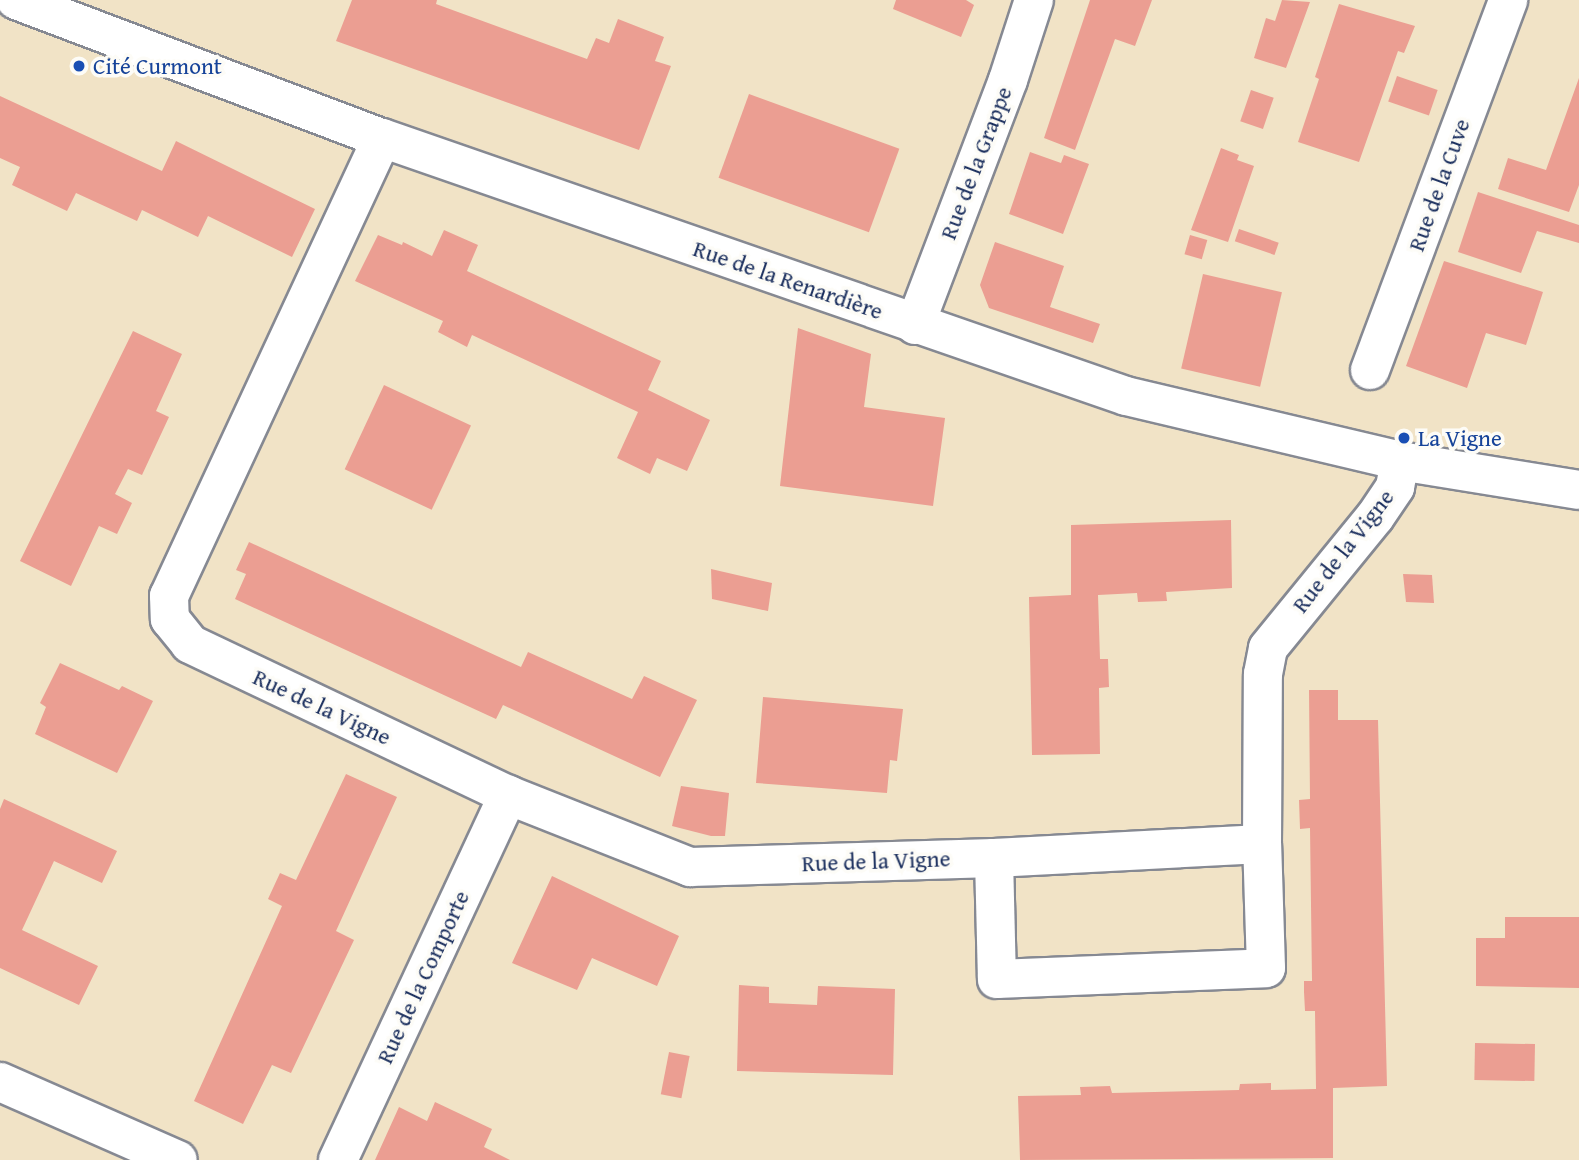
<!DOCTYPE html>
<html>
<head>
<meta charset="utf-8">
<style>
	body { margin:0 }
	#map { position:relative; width:1579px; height:1160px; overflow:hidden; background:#f1e3c6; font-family:"Gentium Book Plus",serif }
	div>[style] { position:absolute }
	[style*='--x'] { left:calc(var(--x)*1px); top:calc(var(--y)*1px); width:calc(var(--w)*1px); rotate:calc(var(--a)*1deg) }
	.building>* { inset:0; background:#eb9e92; transform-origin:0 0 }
	.roads { filter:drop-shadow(2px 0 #868992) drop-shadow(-2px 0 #868992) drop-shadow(0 2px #868992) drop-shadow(0 -2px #868992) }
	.minor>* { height:38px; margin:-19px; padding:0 19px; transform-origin:19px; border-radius:19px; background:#fff }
	.dots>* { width:19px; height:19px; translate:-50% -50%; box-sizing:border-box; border:4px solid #fdfcf7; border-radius:50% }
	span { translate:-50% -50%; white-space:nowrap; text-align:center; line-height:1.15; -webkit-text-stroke:7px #fdfcf7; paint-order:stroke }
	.transit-label { font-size:23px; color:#164399 }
	.left { translate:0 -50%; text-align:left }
	.street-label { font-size:23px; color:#1b2f5e }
</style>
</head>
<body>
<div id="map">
	<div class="building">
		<i style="clip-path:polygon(352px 0,437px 0,436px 4px,587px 59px,596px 38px,609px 43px,618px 19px,664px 37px,655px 61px,671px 66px,639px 150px,336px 41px)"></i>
		<i style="clip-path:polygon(896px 0,966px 0,974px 5px,961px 37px,893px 9px)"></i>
		<i style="clip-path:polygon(1090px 0,1152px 0,1135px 46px,1115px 39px,1075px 150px,1044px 138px)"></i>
		<i style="clip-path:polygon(1282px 0,1310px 2px,1286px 68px,1254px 58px,1266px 18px,1275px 21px)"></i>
		<i style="clip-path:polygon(1339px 4px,1415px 26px,1404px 53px,1398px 51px,1359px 162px,1298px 142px,1319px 79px,1315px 77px)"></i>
		<i style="left:1397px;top:76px;width:43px;height:27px;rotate:19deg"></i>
		<i style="clip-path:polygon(1579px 78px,1579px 185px,1569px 212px,1498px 189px,1508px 158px,1546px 170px)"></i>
		<i style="left:1251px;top:90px;width:24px;height:33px;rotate:19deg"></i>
		<i style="left:749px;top:94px;width:160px;height:89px;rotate:20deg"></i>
		<i style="clip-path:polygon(0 96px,162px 171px,176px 141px,315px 209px,292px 257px,208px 216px,198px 237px,142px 210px,137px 221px,76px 193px,67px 211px,12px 185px,20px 167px,0 158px)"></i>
		<i style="clip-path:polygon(1221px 148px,1239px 155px,1237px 160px,1254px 166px,1228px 242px,1191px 230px)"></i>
		<i style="clip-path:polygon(1030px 152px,1061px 163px,1064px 155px,1089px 164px,1063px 234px,1009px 214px)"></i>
		<i style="clip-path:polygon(1478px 192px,1579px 225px,1579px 243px,1537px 231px,1521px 273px,1458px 252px)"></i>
		<i style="left:1239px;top:229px;width:42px;height:13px;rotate:19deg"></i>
		<i style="clip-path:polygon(444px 230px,478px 245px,467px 271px,661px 361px,648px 390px,710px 420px,687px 471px,657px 458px,650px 474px,617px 458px,638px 412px,472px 335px,467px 347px,438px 332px,443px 321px,355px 281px,378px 235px,402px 245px,403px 242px,432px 256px)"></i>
		<i style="left:1190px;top:235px;width:18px;height:20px;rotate:16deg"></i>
		<i style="clip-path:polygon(995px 242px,1064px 266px,1050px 307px,1100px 324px,1093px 343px,989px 308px,980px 285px)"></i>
		<i style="clip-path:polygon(1444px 261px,1543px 292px,1526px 345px,1486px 333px,1467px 388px,1406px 366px)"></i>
		<i style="left:1203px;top:274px;width:81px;height:97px;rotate:13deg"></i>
		<i style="clip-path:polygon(798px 328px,871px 354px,864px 407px,945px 418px,933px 506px,780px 486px)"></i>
		<i style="clip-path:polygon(133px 331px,182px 354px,156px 411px,169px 417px,142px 475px,128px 469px,115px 494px,132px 503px,117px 534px,99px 526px,71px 586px,20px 561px)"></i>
		<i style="left:384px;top:385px;width:96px;height:93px;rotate:25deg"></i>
		<i style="clip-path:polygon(1231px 520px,1232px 588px,1166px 592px,1167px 601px,1138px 602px,1137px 593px,1098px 595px,1100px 659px,1108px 659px,1109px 687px,1099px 688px,1100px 754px,1032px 755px,1029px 597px,1071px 595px,1071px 525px)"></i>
		<i style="clip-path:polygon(249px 542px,521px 667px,528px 652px,632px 699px,644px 676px,697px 700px,660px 777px,503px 705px,496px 719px,235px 599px,246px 574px,236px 570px)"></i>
		<i style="clip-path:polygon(711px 569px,772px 583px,768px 611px,712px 599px)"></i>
		<i style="clip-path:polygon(1403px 574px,1432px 575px,1434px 603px,1406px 602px)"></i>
		<i style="clip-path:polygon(60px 663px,119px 690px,122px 686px,153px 701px,117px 773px,35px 734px,46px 707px,40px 703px)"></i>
		<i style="clip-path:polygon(1309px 690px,1338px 690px,1338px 720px,1378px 720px,1387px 1086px,1333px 1088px,1333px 1158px,1020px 1160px,1018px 1096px,1081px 1095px,1080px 1087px,1110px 1086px,1112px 1093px,1239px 1090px,1240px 1084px,1271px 1083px,1271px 1090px,1316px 1089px,1315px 1011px,1305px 1011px,1304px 992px,1304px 981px,1312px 981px,1310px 828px,1300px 829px,1299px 800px,1310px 799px)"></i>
		<i style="clip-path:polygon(763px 697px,903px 709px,897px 761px,890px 760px,887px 793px,756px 783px)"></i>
		<i style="clip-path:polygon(346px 774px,397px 797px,336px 931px,354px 940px,291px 1073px,272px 1065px,243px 1124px,194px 1101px,282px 906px,268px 899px,280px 873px,296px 880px)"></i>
		<i style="clip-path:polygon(681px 786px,729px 793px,725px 836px,711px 836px,672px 826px)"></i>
		<i style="clip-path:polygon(4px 799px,117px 851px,102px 883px,54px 861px,22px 930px,98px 966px,79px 1005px,0 968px,0 809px)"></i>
		<i style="clip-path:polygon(552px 876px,679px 936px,657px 986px,592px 958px,577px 990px,512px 963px)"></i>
		<i style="clip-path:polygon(1505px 917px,1579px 917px,1579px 988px,1476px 986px,1476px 938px,1505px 938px)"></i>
		<i style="clip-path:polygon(739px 985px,769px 987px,769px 1003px,817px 1005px,818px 986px,895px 989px,893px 1075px,737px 1071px)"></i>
		<i style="left:1475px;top:1043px;width:60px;height:37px;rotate:1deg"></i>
		<i style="left:669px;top:1052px;width:21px;height:43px;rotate:11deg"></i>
		<i style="clip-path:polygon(435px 1102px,492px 1129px,484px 1147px,510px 1160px,375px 1160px,399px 1107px,427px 1121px)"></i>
	</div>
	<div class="roads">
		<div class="minor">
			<i style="--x:16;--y:0;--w:391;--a:20.7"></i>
			<i style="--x:382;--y:138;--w:787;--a:19.13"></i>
			<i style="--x:1126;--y:396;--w:282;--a:13.3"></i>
			<i style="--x:1400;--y:461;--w:181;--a:9.2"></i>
			<i style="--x:382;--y:138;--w:505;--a:114.94"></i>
			<i style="--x:169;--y:596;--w:23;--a:88"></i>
			<i style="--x:170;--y:619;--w:32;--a:51"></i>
			<i style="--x:190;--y:644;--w:352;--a:25.4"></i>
			<i style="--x:508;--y:795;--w:196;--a:21.6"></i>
			<i style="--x:690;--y:867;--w:304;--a:-1.7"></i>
			<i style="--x:994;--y:858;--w:268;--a:-3"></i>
			<i style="--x:915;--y:325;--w:262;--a:-69.2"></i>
			<i style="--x:1008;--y:80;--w:84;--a:-72"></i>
			<i style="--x:1370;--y:370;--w:395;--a:-69.5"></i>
			<i style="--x:994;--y:858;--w:121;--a:88.6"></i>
			<i style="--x:997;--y:979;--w:269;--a:-2.3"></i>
			<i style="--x:1266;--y:968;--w:124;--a:-91.8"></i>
			<i style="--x:1262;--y:844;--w:170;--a:-89.7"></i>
			<i style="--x:1263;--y:674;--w:26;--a:-79"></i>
			<i style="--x:1268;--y:648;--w:169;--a:-50.8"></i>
			<i style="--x:1375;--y:517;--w:36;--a:-56"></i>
			<i style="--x:1395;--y:487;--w:26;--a:-79"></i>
			<i style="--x:0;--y:1082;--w:194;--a:23.7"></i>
			<i style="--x:338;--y:1160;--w:403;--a:-65"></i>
		</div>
	</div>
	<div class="dots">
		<i style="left:79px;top:66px;background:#1a4fb4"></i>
		<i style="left:1404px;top:438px;background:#1a4fb4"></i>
	</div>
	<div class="transit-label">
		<span class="left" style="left:93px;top:66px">Cité Curmont</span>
		<span class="left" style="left:1418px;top:438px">La Vigne</span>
	</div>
	<div class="street-label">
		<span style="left:976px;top:163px;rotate:-69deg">Rue de la Grappe</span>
		<span style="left:1439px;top:185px;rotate:-70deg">Rue de la Cuve</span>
		<span style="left:788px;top:280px;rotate:19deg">Rue de la Renardière</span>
		<span style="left:1343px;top:551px;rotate:-52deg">Rue de la Vigne</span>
		<span style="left:322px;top:707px;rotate:25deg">Rue de la Vigne</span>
		<span style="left:876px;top:861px;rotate:-2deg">Rue de la Vigne</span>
		<span style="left:423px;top:977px;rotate:-65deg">Rue de la Comporte</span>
	</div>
</div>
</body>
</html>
